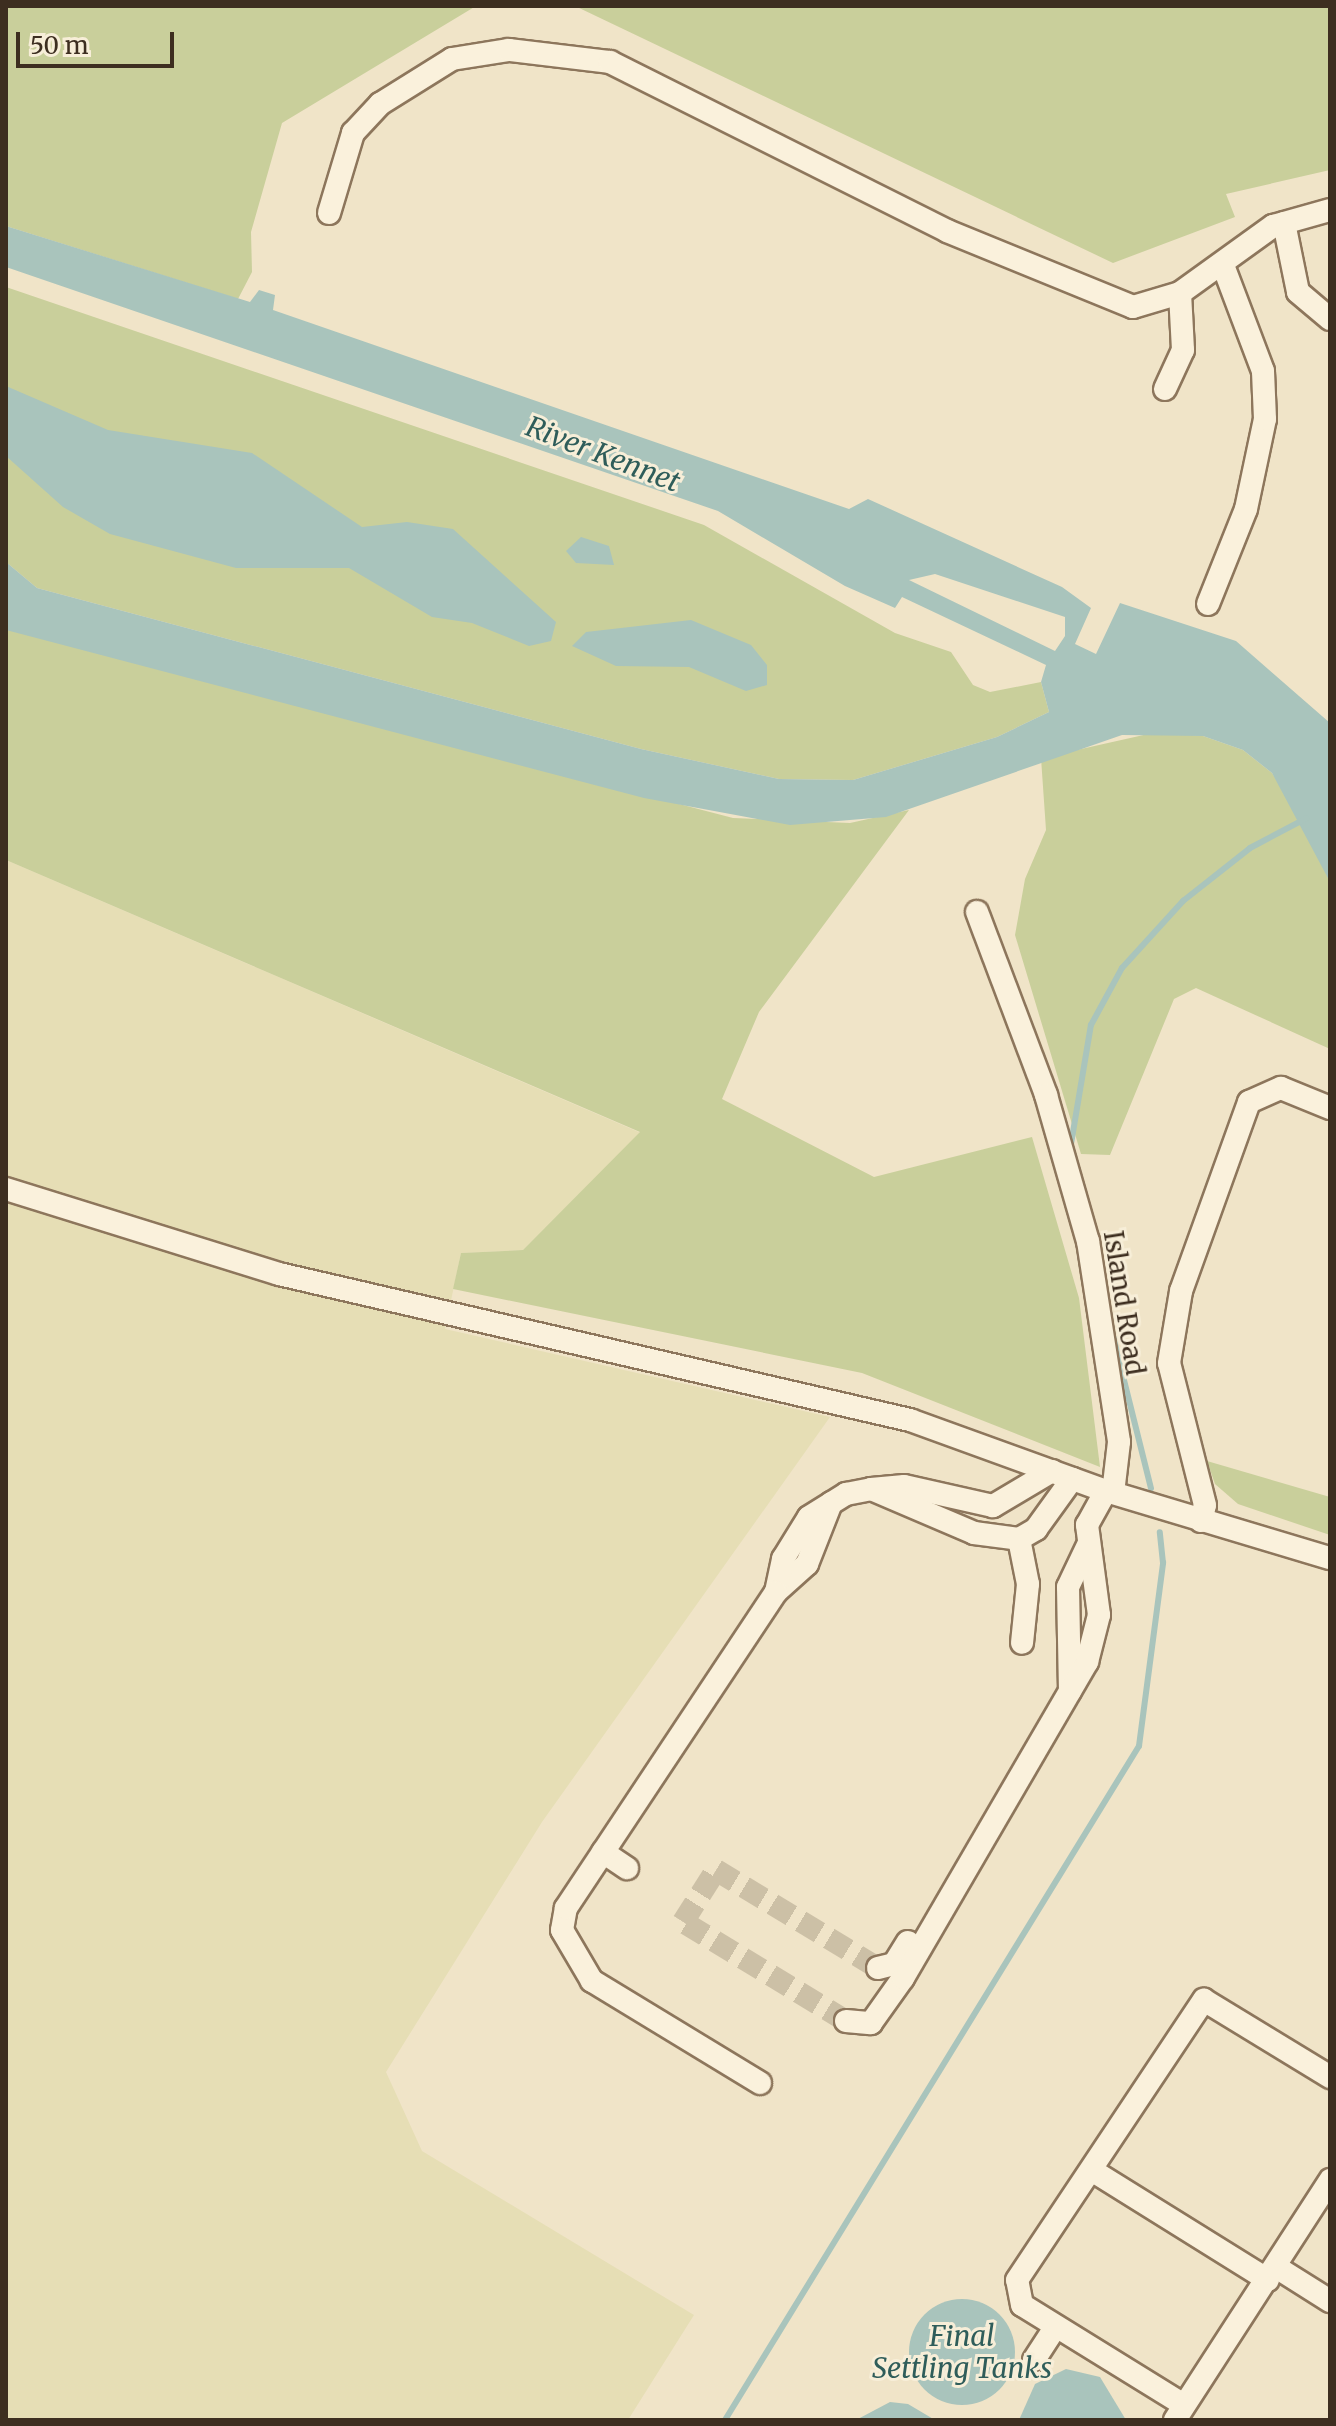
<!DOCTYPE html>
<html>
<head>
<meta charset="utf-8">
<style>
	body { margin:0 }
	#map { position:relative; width:1336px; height:2426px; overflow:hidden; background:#f0e4c8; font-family:Merriweather,serif }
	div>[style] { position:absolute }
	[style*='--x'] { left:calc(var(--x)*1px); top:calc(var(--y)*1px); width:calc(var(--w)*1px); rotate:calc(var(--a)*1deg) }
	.farmland>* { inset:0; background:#e6deb5 }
	.green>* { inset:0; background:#c9cf9b }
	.water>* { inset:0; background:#a9c4bc }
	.round { border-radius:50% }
	.stream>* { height:6px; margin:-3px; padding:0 3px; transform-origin:3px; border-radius:3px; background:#a9c4bc }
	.minor-tunnel>* { height:22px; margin-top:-11px; transform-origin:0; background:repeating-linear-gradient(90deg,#ccc0a6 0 22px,transparent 0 33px) }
	.roads { filter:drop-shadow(2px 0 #8d765c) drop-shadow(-2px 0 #8d765c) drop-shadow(0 2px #8d765c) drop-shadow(0 -2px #8d765c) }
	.minor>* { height:22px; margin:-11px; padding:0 11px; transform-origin:11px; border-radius:11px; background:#faf1dc }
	span { translate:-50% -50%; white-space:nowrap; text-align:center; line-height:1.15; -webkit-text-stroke:6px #f7eed8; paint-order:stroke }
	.street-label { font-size:26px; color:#3d2e20 }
	.water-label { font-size:28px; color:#2f5d5a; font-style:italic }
	.frame { position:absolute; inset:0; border:8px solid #3d2e20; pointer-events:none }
	.scale { position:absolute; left:16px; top:32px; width:158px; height:36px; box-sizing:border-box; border:4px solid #3d2e20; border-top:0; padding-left:10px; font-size:24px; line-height:28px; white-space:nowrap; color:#3d2e20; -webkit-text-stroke:6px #f7eed8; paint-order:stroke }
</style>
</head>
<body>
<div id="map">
	<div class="farmland">
		<i style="clip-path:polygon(6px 860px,641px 1133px,523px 1250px,461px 1253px,445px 1329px,830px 1417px,542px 1822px,386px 2072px,422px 2151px,694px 2315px,628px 2420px,6px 2420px)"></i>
	</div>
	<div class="green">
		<i style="clip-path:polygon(6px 6px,476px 6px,282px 123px,251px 232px,252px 272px,238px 299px,6px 226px)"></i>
		<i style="clip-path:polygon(575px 6px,1330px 6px,1330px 170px,1226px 194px,1235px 217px,1113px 263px)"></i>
		<i style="clip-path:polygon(6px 287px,704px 525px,895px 633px,951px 652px,973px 685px,990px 692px,1041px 682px,1049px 712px,997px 737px,853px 780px,779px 779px,641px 749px,37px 588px,6px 562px)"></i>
		<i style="clip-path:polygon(6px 629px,733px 818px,850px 823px,909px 810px,759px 1012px,722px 1099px,874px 1177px,1032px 1137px,1079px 1298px,1100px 1467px,862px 1373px,453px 1289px,461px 1253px,523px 1250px,640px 1132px,6px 860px)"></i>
		<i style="clip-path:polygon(1157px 732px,1203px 736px,1243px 750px,1272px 773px,1295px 807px,1330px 882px,1330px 1049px,1196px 988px,1174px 999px,1110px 1155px,1081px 1154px,1015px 935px,1025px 879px,1046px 830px,1041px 758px)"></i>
		<i style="clip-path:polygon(1207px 1461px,1330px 1497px,1330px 1535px,1238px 1504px,1215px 1484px)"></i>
	</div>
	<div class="water">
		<i style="clip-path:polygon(evenodd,6px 226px,250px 302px,259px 290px,275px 295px,273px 310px,849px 509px,868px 499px,1062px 587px,1091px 608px,1075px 644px,1096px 654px,1120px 603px,1236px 641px,1330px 723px,1330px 882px,1272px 773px,1243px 750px,1203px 736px,1122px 735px,886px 817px,790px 825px,644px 798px,6px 630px,6px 562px,37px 588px,641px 749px,779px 779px,853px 780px,997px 737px,1049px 712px,1041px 682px,1046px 665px,902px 597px,895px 608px,845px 586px,718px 511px,6px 267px,6px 226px,935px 574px,1065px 617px,1065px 636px,1055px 651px,909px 580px,935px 574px)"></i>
		<i style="clip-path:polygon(6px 386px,108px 430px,252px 453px,362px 527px,407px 522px,453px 529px,556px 622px,551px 641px,529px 646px,472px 623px,432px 617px,349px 568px,236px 568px,110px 534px,63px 507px,6px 456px)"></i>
		<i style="clip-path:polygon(581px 537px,609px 546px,614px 565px,576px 563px,566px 551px)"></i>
		<i style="clip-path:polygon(691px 620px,751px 645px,767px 665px,767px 685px,746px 691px,689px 667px,616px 666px,572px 646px,586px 632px)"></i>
		<i class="round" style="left:909px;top:2299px;width:106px;height:106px"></i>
		<i style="clip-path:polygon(1066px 2369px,1100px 2377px,1126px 2420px,1019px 2420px,1035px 2384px)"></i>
		<i style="clip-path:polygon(890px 2402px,908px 2404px,935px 2420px,856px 2420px)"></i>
	</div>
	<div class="stream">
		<i style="--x:1070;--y:1150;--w:127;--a:-80.5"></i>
		<i style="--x:1091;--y:1025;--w:65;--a:-61.5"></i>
		<i style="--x:1122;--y:968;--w:91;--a:-47.7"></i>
		<i style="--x:1183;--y:901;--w:85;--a:-38.3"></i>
		<i style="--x:1250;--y:848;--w:64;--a:-27.8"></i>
		<i style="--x:1113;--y:1336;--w:157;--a:76"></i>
		<i style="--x:725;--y:2420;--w:791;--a:-58.44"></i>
		<i style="--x:1139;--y:1746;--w:185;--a:-82.5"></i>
		<i style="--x:1163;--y:1563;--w:31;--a:-96"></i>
	</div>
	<div class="minor-tunnel">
		<i style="--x:846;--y:2021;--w:191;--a:-148.7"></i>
		<i style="--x:683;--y:1922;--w:62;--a:-57.6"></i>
		<i style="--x:716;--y:1870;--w:189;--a:31.2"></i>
	</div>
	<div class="roads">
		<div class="minor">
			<i style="--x:329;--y:213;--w:84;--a:-73.3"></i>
			<i style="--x:353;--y:133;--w:40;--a:-47"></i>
			<i style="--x:380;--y:104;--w:85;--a:-32"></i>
			<i style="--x:452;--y:59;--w:58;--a:-9"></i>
			<i style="--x:509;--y:50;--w:102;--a:6.8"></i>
			<i style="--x:610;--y:62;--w:377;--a:26.6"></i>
			<i style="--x:947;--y:231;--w:201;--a:22.2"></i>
			<i style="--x:1133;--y:307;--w:49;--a:-16.6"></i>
			<i style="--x:1180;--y:293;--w:115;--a:-35.8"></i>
			<i style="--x:1273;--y:226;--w:59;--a:-15.7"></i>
			<i style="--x:1284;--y:223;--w:70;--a:78.5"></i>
			<i style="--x:1298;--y:292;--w:42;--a:40.2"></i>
			<i style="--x:1165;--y:389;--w:43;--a:-65.2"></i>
			<i style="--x:1183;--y:350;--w:57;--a:-93"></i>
			<i style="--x:1208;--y:604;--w:102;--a:-68.2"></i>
			<i style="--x:1246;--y:509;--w:92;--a:-78.1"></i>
			<i style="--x:1265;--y:419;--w:48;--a:-92.4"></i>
			<i style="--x:1263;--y:371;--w:113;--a:-110.7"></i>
			<i style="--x:977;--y:912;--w:196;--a:69.3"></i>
			<i style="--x:1046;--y:1095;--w:152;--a:74"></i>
			<i style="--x:1088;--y:1241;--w:203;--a:81.2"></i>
			<i style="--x:1119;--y:1442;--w:51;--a:96.7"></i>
			<i style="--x:6;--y:1189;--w:286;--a:17.3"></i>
			<i style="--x:279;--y:1274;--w:648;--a:13.03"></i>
			<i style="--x:910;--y:1420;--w:208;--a:19.9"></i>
			<i style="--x:1106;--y:1491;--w:234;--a:16.7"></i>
			<i style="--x:1052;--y:1471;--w:69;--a:149.3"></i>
			<i style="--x:993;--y:1506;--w:91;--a:-167.3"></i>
			<i style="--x:904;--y:1486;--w:33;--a:175"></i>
			<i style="--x:871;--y:1489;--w:112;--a:23.1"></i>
			<i style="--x:974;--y:1533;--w:45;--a:7.6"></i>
			<i style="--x:1019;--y:1539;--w:20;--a:-30"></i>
			<i style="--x:1036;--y:1529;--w:62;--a:-54.2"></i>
			<i style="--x:831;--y:1503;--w:66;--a:111.5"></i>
			<i style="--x:807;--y:1564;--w:42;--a:137.9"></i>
			<i style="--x:776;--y:1592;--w:34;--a:-78"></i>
			<i style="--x:783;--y:1559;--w:49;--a:-58.2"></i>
			<i style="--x:809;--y:1517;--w:44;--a:-31.9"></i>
			<i style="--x:846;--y:1494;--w:25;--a:-11"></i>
			<i style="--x:1201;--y:1521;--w:16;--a:-76"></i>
			<i style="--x:1205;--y:1505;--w:146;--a:-104.2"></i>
			<i style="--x:1169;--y:1363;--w:73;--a:-80.5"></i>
			<i style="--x:1181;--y:1291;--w:201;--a:-70.2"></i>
			<i style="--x:1249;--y:1102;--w:35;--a:-24"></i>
			<i style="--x:1281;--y:1088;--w:53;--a:22.2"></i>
			<i style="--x:1019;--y:1539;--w:46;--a:78.7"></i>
			<i style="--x:1028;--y:1584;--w:59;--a:95.8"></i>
			<i style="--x:1070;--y:1691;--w:104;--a:-91.1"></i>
			<i style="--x:1068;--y:1587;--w:47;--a:-64.5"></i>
			<i style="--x:603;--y:1852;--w:29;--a:34"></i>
			<i style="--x:878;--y:1968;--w:16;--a:-14"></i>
			<i style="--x:894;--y:1964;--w:26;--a:-58"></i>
			<i style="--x:846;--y:2021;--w:25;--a:5"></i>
			<i style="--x:871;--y:2023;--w:55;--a:-54.6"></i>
			<i style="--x:903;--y:1978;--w:366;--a:-59.8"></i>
			<i style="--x:1087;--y:1662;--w:49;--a:-75.7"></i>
			<i style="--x:1099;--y:1615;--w:91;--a:-97.6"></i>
			<i style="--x:1087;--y:1525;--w:39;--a:-61"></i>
			<i style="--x:760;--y:2083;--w:197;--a:-148.7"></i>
			<i style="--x:592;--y:1981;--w:59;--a:-120.5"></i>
			<i style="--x:562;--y:1930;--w:22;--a:-80"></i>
			<i style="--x:566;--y:1908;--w:379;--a:-56.4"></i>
			<i style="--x:1093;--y:2171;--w:206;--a:31.9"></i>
			<i style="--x:1276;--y:2267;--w:64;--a:32.2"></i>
			<i style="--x:1034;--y:2360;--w:40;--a:-57.1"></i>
			<i style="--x:1184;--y:2405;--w:190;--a:-148.3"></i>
			<i style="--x:1022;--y:2305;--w:25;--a:-101"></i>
			<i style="--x:1017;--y:2280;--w:337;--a:-56.3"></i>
			<i style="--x:1204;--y:2000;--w:148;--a:31.4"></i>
			<i style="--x:1175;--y:2420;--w:286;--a:-57.1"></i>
		</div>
	</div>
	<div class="street-label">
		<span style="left:1124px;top:1303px;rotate:81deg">Island Road</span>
	</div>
	<div class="water-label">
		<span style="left:603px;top:454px;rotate:21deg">River Kennet</span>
		<span style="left:962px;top:2352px">Final<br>Settling Tanks</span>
	</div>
	<div class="frame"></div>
	<div class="scale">50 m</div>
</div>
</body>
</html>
